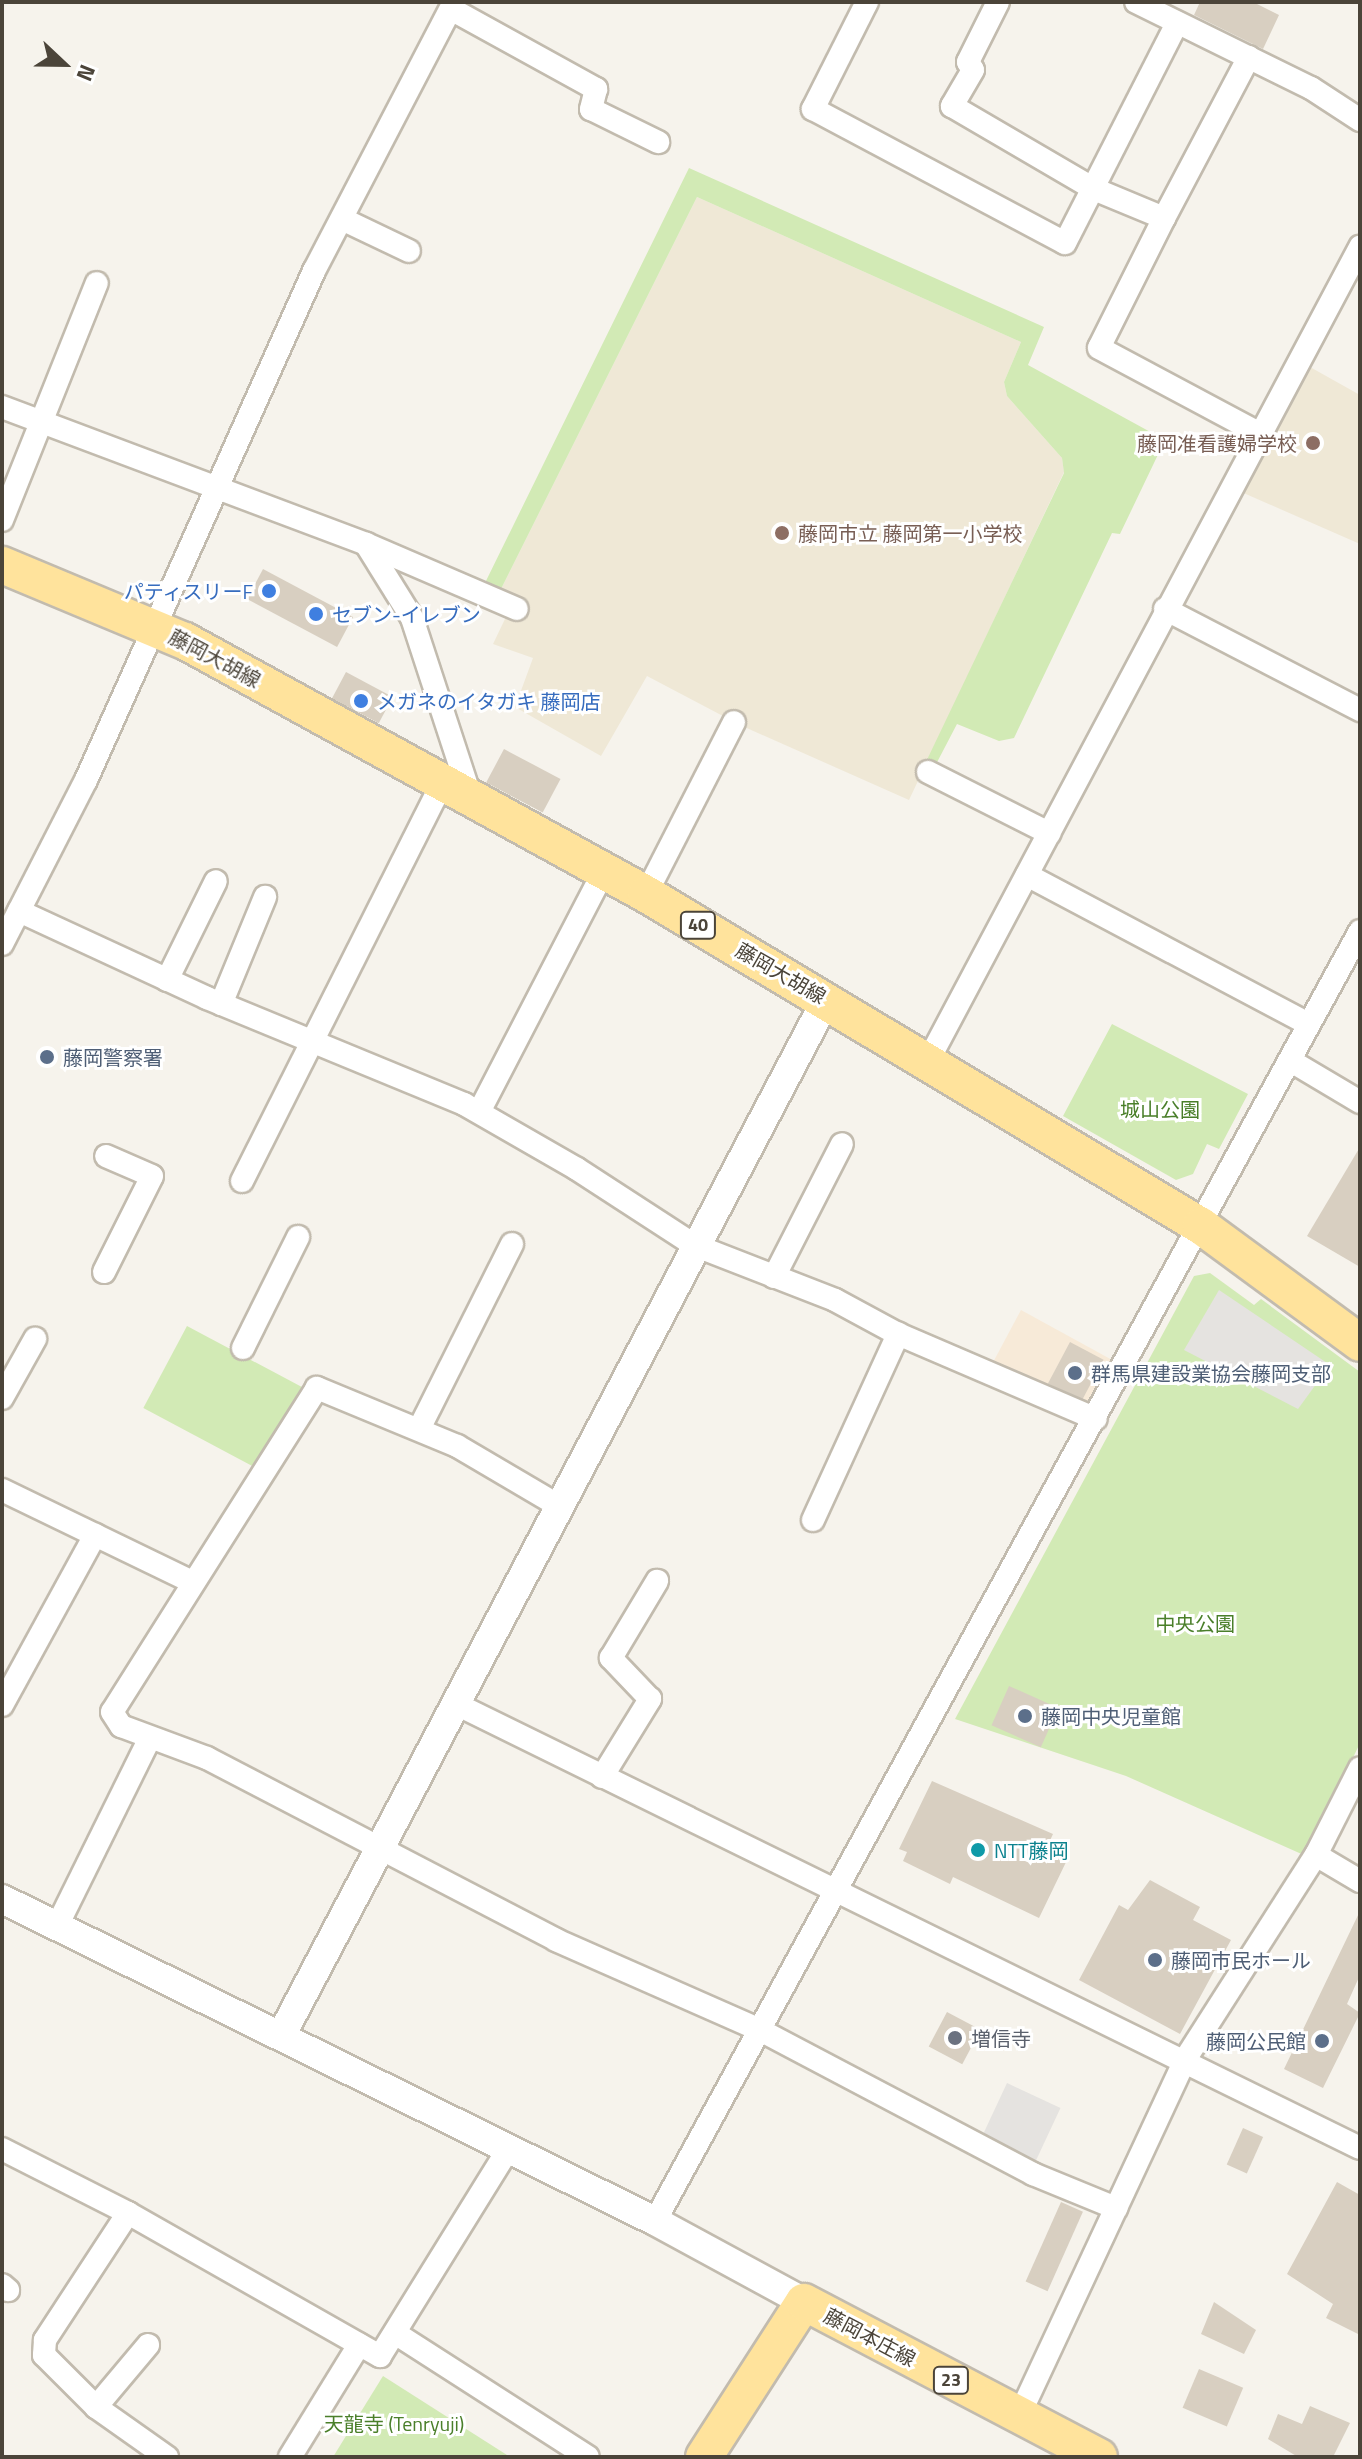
<!DOCTYPE html>
<html>
<head>
<meta charset="utf-8">
<style>
	body { margin:0 }
	#map { position:relative; width:1362px; height:2459px; overflow:hidden; background:#f6f3ec; font-family:"Titillium Web","Noto Sans JP",sans-serif }
	div>[style] { position:absolute }
	[style*='--x'] { left:calc(var(--x)*1px); top:calc(var(--y)*1px); width:calc(var(--w)*1px); rotate:calc(var(--a)*1deg) }
	.commercial>* { inset:0; background:#f7ead8 }
	.education>* { inset:0; background:#efe8d6 }
	.green>* { inset:0; background:#d2eab5; transform-origin:0 0 }
	.parking>* { inset:0; background:#e5e3e0; transform-origin:0 0 }
	.building>* { inset:0; background:#d8cfc1; transform-origin:0 0 }
	.roads { filter:drop-shadow(2px 0 #c2bbae) drop-shadow(-2px 0 #c2bbae) drop-shadow(0 2px #c2bbae) drop-shadow(0 -2px #c2bbae) }
	.minor>* { height:22px; margin:-11px; padding:0 11px; transform-origin:11px; border-radius:11px; background:#fff }
	.tertiary>* { height:28px; margin:-14px; padding:0 14px; transform-origin:14px; border-radius:14px; background:#fff }
	.primary>* { height:36px; margin:-18px; padding:0 18px; transform-origin:18px; border-radius:18px; background:#ffe39c }
	.dots>* { width:22px; height:22px; translate:-50% -50%; box-sizing:border-box; border:4px solid #fff; border-radius:50% }
	span { translate:-50% -50%; white-space:nowrap; text-align:center; line-height:1.15; -webkit-text-stroke:6px #fff; paint-order:stroke }
	.shield-label span { padding:2px 6px; background:#fff; border:2px solid; border-radius:6px; -webkit-text-stroke-width:0 }
	.shield-label { font-size:18px; color:#4b4439; font-weight:700 }
	.education-label { font-size:20px; color:#785e54 }
	.right { translate:-100% -50%; text-align:right }
	.left { translate:0 -50%; text-align:left }
	.shop-label { font-size:20px; color:#366cbe }
	.street-label { font-size:20px; color:#4b4439 }
	.service-label { font-size:20px; color:#4e5e75 }
	.park-label { font-size:20px; color:#4a7f2a }
	.culture-label { font-size:20px; color:#0d838f }
	.worship-label { font-size:20px; color:#5b616d }
	.frame { position:absolute; inset:0; border:4px solid #4b4439; pointer-events:none }
	.north { position:absolute; left:24px; top:24px; width:80px; height:80px; -webkit-text-stroke:6px #fff; paint-order:stroke; rotate:112deg; font-size:22px; font-weight:700; line-height:32px; text-align:center; color:#4b4439 }
	.north::after { content:''; display:block; margin:auto; width:28px; height:36px; background:#4b4439; clip-path:polygon(50% 0,100% 100%,50% 72%,0 100%) }
</style>
</head>
<body>
<div id="map">
	<div class="commercial">
		<i style="clip-path:polygon(1021px 1310px,1114px 1361px,1090px 1408px,990px 1368px)"></i>
	</div>
	<div class="education">
		<i style="clip-path:polygon(697px 197px,1021px 342px,1004px 382px,1007px 396px,1062px 458px,1064px 472px,909px 800px,740px 725px,647px 676px,601px 756px,515px 707px,533px 658px,493px 644px,514px 600px,499px 593px)"></i>
		<i style="clip-path:polygon(1310px 367px,1360px 395px,1360px 544px,1239px 491px)"></i>
	</div>
	<div class="green">
		<i style="clip-path:polygon(689px 168px,1044px 327px,1028px 365px,1165px 440px,1120px 534px,1112px 533px,1014px 738px,999px 741px,957px 724px,933px 770px,924px 766px,1064px 473px,1062px 458px,1007px 396px,1004px 382px,1021px 342px,697px 197px,499px 593px,483px 587px)"></i>
		<i style="clip-path:polygon(1112px 1024px,1248px 1094px,1219px 1149px,1207px 1144px,1193px 1174px,1176px 1180px,1063px 1116px)"></i>
		<i style="clip-path:polygon(1210px 1273px,1254px 1305px,1261px 1299px,1360px 1372px,1360px 1743px,1306px 1856px,1126px 1776px,955px 1719px,1194px 1276px)"></i>
		<i style="left:187px;top:1326px;width:136px;height:93px;rotate:28deg"></i>
		<i style="clip-path:polygon(383px 2376px,507px 2455px,333px 2457px)"></i>
	</div>
	<div class="parking">
		<i style="clip-path:polygon(1219px 1290px,1330px 1365px,1298px 1409px,1184px 1350px)"></i>
		<i style="left:1007px;top:2083px;width:59px;height:63px;rotate:25deg"></i>
	</div>
	<div class="building">
		<i style="clip-path:polygon(1200px 2px,1253px 2px,1279px 15px,1263px 49px,1194px 15px)"></i>
		<i style="left:263px;top:569px;width:102px;height:34px;rotate:28deg"></i>
		<i style="left:346px;top:672px;width:53px;height:30px;rotate:28deg"></i>
		<i style="left:504px;top:749px;width:64px;height:38px;rotate:28deg"></i>
		<i style="clip-path:polygon(1360px 1147px,1360px 1267px,1307px 1236px)"></i>
		<i style="left:1070px;top:1342px;width:38px;height:47px;rotate:28deg"></i>
		<i style="left:1009px;top:1686px;width:54px;height:43px;rotate:24deg"></i>
		<i style="clip-path:polygon(932px 1781px,1053px 1834px,1047px 1847px,1068px 1858px,1039px 1918px,953px 1877px,950px 1884px,903px 1861px,907px 1852px,899px 1849px)"></i>
		<i style="clip-path:polygon(1150px 1880px,1200px 1907px,1193px 1920px,1231px 1940px,1180px 2034px,1079px 1980px,1119px 1905px,1128px 1910px)"></i>
		<i style="clip-path:polygon(1360px 1911px,1360px 1975px,1347px 2004px,1360px 2013px,1323px 2088px,1284px 2069px)"></i>
		<i style="left:947px;top:2012px;width:38px;height:39px;rotate:28deg"></i>
		<i style="left:1243px;top:2128px;width:22px;height:40px;rotate:24deg"></i>
		<i style="clip-path:polygon(1337px 2182px,1360px 2195px,1360px 2335px,1326px 2318px,1333px 2304px,1287px 2274px)"></i>
		<i style="left:1061px;top:2202px;width:24px;height:87px;rotate:24deg"></i>
		<i style="clip-path:polygon(1214px 2302px,1256px 2330px,1244px 2354px,1201px 2334px)"></i>
		<i style="left:1199px;top:2369px;width:48px;height:42px;rotate:23deg"></i>
		<i style="clip-path:polygon(1310px 2406px,1350px 2423px,1333px 2457px,1298px 2457px,1268px 2439px,1278px 2414px,1302px 2424px)"></i>
	</div>
	<div class="roads">
		<div class="minor">
			<i style="--x:867;--y:2;--w:120;--a:116.8"></i>
			<i style="--x:813;--y:109;--w:285;--a:28"></i>
			<i style="--x:1065;--y:243;--w:247;--a:-63"></i>
			<i style="--x:998;--y:2;--w:67;--a:116.6"></i>
			<i style="--x:968;--y:62;--w:9;--a:58"></i>
			<i style="--x:973;--y:70;--w:42;--a:120.3"></i>
			<i style="--x:952;--y:106;--w:164;--a:30.3"></i>
			<i style="--x:1094;--y:189;--w:76;--a:22.5"></i>
			<i style="--x:1164;--y:218;--w:145;--a:116.6"></i>
			<i style="--x:1099;--y:348;--w:185;--a:28.1"></i>
			<i style="--x:1136;--y:2;--w:195;--a:26.2"></i>
			<i style="--x:1311;--y:88;--w:59;--a:33.1"></i>
			<i style="--x:451;--y:9;--w:166;--a:28.9"></i>
			<i style="--x:596;--y:89;--w:21;--a:104"></i>
			<i style="--x:591;--y:109;--w:75;--a:26.2"></i>
			<i style="--x:1164;--y:218;--w:182;--a:-62.2"></i>
			<i style="--x:342;--y:219;--w:74;--a:25.5"></i>
			<i style="--x:2;--y:407;--w:389;--a:20.6"></i>
			<i style="--x:366;--y:544;--w:87;--a:58.1"></i>
			<i style="--x:412;--y:618;--w:186;--a:71.9"></i>
			<i style="--x:2;--y:520;--w:255;--a:-68.2"></i>
			<i style="--x:366;--y:544;--w:164;--a:23.3"></i>
			<i style="--x:1165;--y:609;--w:220;--a:27.4"></i>
			<i style="--x:928;--y:772;--w:136;--a:26.8"></i>
			<i style="--x:1027;--y:875;--w:319;--a:27.9"></i>
			<i style="--x:646;--y:894;--w:193;--a:-62.9"></i>
			<i style="--x:19;--y:911;--w:207;--a:24.8"></i>
			<i style="--x:207;--y:998;--w:278;--a:22.4"></i>
			<i style="--x:464;--y:1104;--w:130;--a:29.9"></i>
			<i style="--x:577;--y:1169;--w:140;--a:33"></i>
			<i style="--x:694;--y:1245;--w:151;--a:21.3"></i>
			<i style="--x:835;--y:1300;--w:72;--a:28.4"></i>
			<i style="--x:898;--y:1334;--w:215;--a:23.2"></i>
			<i style="--x:2;--y:944;--w:184;--a:-62.9"></i>
			<i style="--x:86;--y:780;--w:558;--a:-65.87"></i>
			<i style="--x:314;--y:271;--w:303;--a:-62.5"></i>
			<i style="--x:167;--y:980;--w:110;--a:-63.7"></i>
			<i style="--x:221;--y:1004;--w:116;--a:-67.6"></i>
			<i style="--x:928;--y:1061;--w:922;--a:-62.04"></i>
			<i style="--x:1291;--y:1061;--w:80;--a:30.7"></i>
			<i style="--x:479;--y:1112;--w:271;--a:-62.6"></i>
			<i style="--x:242;--y:1181;--w:448;--a:-63.3"></i>
			<i style="--x:104;--y:1272;--w:107;--a:-63.4"></i>
			<i style="--x:152;--y:1176;--w:50;--a:-156.5"></i>
			<i style="--x:774;--y:1277;--w:149;--a:-62.9"></i>
			<i style="--x:243;--y:1348;--w:124;--a:-63.6"></i>
			<i style="--x:2;--y:1398;--w:68;--a:-60.8"></i>
			<i style="--x:419;--y:1429;--w:207;--a:-63.3"></i>
			<i style="--x:2;--y:1490;--w:211;--a:25.8"></i>
			<i style="--x:559;--y:1506;--w:118;--a:-149.5"></i>
			<i style="--x:457;--y:1446;--w:152;--a:-157.5"></i>
			<i style="--x:317;--y:1388;--w:383;--a:122.3"></i>
			<i style="--x:112;--y:1712;--w:17;--a:57"></i>
			<i style="--x:121;--y:1726;--w:92;--a:20.4"></i>
			<i style="--x:207;--y:1758;--w:394;--a:27.5"></i>
			<i style="--x:556;--y:1940;--w:223;--a:23.8"></i>
			<i style="--x:760;--y:2030;--w:309;--a:27.8"></i>
			<i style="--x:1033;--y:2174;--w:90;--a:22.3"></i>
			<i style="--x:813;--y:1520;--w:205;--a:-65.4"></i>
			<i style="--x:454;--y:1703;--w:1009;--a:26.16"></i>
			<i style="--x:2;--y:1705;--w:194;--a:-61.3"></i>
			<i style="--x:602;--y:1777;--w:92;--a:-58.4"></i>
			<i style="--x:650;--y:1699;--w:57;--a:-133.6"></i>
			<i style="--x:611;--y:1658;--w:90;--a:-59.1"></i>
			<i style="--x:1316;--y:1855;--w:51;--a:30.6"></i>
			<i style="--x:57;--y:1926;--w:208;--a:-63.7"></i>
			<i style="--x:2;--y:2149;--w:141;--a:26.9"></i>
			<i style="--x:128;--y:2213;--w:290;--a:29.6"></i>
			<i style="--x:380;--y:2356;--w:245;--a:-58.2"></i>
			<i style="--x:128;--y:2213;--w:152;--a:123.2"></i>
			<i style="--x:45;--y:2340;--w:15;--a:94"></i>
			<i style="--x:44;--y:2355;--w:74;--a:45"></i>
			<i style="--x:96;--y:2407;--w:87;--a:35.2"></i>
			<i style="--x:655;--y:2221;--w:1470;--a:-61.34"></i>
			<i style="--x:2;--y:2285;--w:8;--a:40"></i>
			<i style="--x:395;--y:2333;--w:229;--a:32.7"></i>
			<i style="--x:96;--y:2407;--w:81;--a:-50"></i>
			<i style="--x:1019;--y:2416;--w:395;--a:-65"></i>
			<i style="--x:1186;--y:2058;--w:241;--a:-57.4"></i>
			<i style="--x:1316;--y:1855;--w:97;--a:-63.2"></i>
			<i style="--x:290;--y:2457;--w:132;--a:-58.4"></i>
		</div>
		<div class="tertiary">
			<i style="--x:2;--y:1899;--w:728;--a:26.25"></i>
			<i style="--x:655;--y:2221;--w:170;--a:28.5"></i>
			<i style="--x:281;--y:2036;--w:1171;--a:-62.25"></i>
		</div>
		<div class="primary">
			<i style="--x:2;--y:565;--w:198;--a:22.6"></i>
			<i style="--x:185;--y:641;--w:526;--a:28.76"></i>
			<i style="--x:646;--y:894;--w:647;--a:30.89"></i>
			<i style="--x:1201;--y:1226;--w:197;--a:36.3"></i>
			<i style="--x:704;--y:2457;--w:184;--a:-57.2"></i>
			<i style="--x:804;--y:2302;--w:333;--a:27.7"></i>
		</div>
	</div>
	<div class="dots">
		<i style="left:1313px;top:443px;background:#8d6e63"></i>
		<i style="left:782px;top:533px;background:#8d6e63"></i>
		<i style="left:269px;top:591px;background:#3f7fe0"></i>
		<i style="left:316px;top:614px;background:#3f7fe0"></i>
		<i style="left:361px;top:701px;background:#3f7fe0"></i>
		<i style="left:47px;top:1057px;background:#5c6f8a"></i>
		<i style="left:1075px;top:1373px;background:#5c6f8a"></i>
		<i style="left:1025px;top:1716px;background:#5c6f8a"></i>
		<i style="left:978px;top:1850px;background:#0f9aa8"></i>
		<i style="left:1155px;top:1960px;background:#5c6f8a"></i>
		<i style="left:955px;top:2038px;background:#6b7280"></i>
		<i style="left:1322px;top:2041px;background:#5c6f8a"></i>
	</div>
	<div class="shield-label">
		<span style="left:698px;top:925px">40</span>
		<span style="left:951px;top:2380px">23</span>
	</div>
	<div class="education-label">
		<span class="right" style="left:1297px;top:443px">藤岡准看護婦学校</span>
		<span class="left" style="left:798px;top:533px">藤岡市立 藤岡第一小学校</span>
	</div>
	<div class="shop-label">
		<span class="right" style="left:253px;top:591px">パティスリーF</span>
		<span class="left" style="left:332px;top:614px">セブン-イレブン</span>
		<span class="left" style="left:377px;top:701px">メガネのイタガキ 藤岡店</span>
	</div>
	<div class="street-label">
		<span style="left:215px;top:658px;rotate:28deg">藤岡大胡線</span>
		<span style="left:781px;top:973px;rotate:30deg">藤岡大胡線</span>
		<span style="left:870px;top:2337px;rotate:28deg">藤岡本庄線</span>
	</div>
	<div class="service-label">
		<span class="left" style="left:63px;top:1057px">藤岡警察署</span>
		<span class="left" style="left:1091px;top:1373px">群馬県建設業協会藤岡支部</span>
		<span class="left" style="left:1041px;top:1716px">藤岡中央児童館</span>
		<span class="left" style="left:1171px;top:1960px">藤岡市民ホール</span>
		<span class="right" style="left:1306px;top:2041px">藤岡公民館</span>
	</div>
	<div class="park-label">
		<span style="left:1160px;top:1109px">城山公園</span>
		<span style="left:1195px;top:1623px">中央公園</span>
		<span style="left:394px;top:2423px">天龍寺 (Tenryuji)</span>
	</div>
	<div class="culture-label">
		<span class="left" style="left:994px;top:1850px">NTT藤岡</span>
	</div>
	<div class="worship-label">
		<span class="left" style="left:971px;top:2038px">増信寺</span>
	</div>
	<div class="frame"></div>
	<div class="north">N</div>
</div>
</body>
</html>
